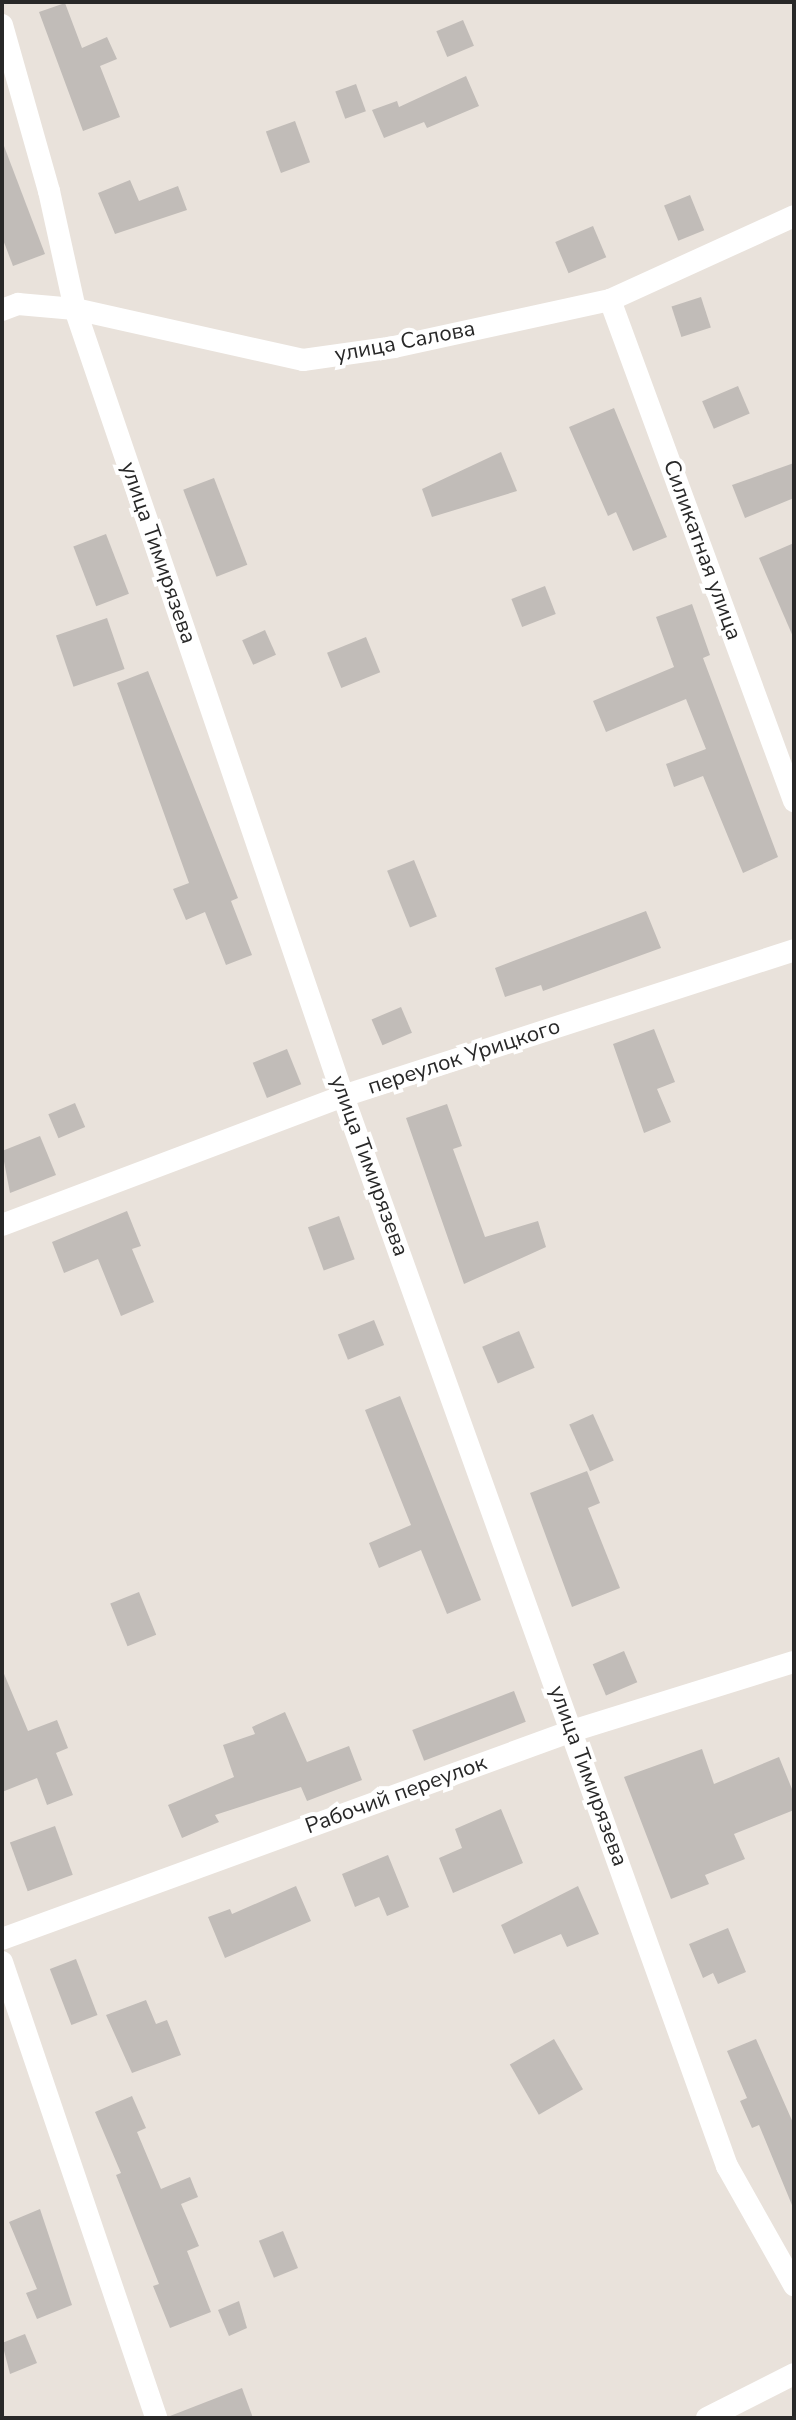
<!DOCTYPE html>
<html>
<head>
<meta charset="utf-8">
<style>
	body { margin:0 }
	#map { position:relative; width:796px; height:2420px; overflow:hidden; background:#e9e2db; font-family:"Nunito Sans",sans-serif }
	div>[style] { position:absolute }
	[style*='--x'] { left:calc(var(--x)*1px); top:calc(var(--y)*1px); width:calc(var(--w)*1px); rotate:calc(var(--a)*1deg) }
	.building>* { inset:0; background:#c1bcb8; transform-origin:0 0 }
	.street>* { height:22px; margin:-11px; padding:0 11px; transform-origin:11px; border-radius:11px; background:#fff }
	span { translate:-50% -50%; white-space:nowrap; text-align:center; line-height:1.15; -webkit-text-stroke:8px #fff; paint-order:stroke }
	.street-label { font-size:22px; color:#282828 }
	.frame { position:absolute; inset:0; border:4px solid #282828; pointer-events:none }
</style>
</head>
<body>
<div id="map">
	<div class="building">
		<i style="clip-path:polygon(65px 3px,82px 48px,107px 37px,117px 59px,100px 66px,120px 117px,83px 131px,39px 12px)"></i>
		<i style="left:463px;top:20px;width:28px;height:29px;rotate:67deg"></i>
		<i style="clip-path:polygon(466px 76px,479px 106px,427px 128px,424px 122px,384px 138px,372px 110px,397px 101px,399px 107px)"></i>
		<i style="left:356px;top:84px;width:29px;height:22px;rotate:70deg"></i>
		<i style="left:295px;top:121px;width:44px;height:31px;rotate:70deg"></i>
		<i style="clip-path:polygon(4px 146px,45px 254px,13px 266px,2px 237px)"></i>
		<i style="clip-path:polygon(130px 180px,139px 201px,178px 186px,187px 210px,115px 234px,98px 193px)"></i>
		<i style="left:690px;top:195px;width:38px;height:28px;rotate:68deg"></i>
		<i style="left:593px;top:226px;width:34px;height:41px;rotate:67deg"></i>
		<i style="left:701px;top:297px;width:32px;height:31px;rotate:72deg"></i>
		<i style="left:738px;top:386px;width:30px;height:39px;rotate:67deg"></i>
		<i style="clip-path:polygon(614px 408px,667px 537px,633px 551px,616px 512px,608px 516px,569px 427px)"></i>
		<i style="clip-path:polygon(501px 452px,517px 491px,432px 517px,422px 489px)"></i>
		<i style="clip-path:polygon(794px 463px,794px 498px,745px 518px,732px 485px)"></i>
		<i style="left:214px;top:478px;width:93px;height:33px;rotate:69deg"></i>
		<i style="left:106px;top:534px;width:64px;height:35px;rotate:69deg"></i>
		<i style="clip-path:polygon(794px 543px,794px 639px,759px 558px)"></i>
		<i style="left:545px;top:586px;width:30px;height:36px;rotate:69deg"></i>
		<i style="clip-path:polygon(692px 604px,710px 655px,703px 658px,778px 857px,743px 873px,703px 776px,674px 787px,666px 764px,706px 749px,686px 699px,606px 732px,593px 701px,674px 667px,656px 617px)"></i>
		<i style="left:107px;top:618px;width:54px;height:54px;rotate:71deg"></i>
		<i style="left:265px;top:630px;width:27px;height:25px;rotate:66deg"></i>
		<i style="left:366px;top:637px;width:38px;height:42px;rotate:68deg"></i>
		<i style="clip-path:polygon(148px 671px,238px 898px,231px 901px,252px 955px,226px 965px,205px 912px,186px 920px,173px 889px,189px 883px,117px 683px)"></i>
		<i style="left:414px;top:860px;width:61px;height:29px;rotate:68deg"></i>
		<i style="clip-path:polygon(646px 911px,661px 948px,543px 991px,541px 985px,505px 997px,495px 968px)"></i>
		<i style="left:401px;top:1007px;width:28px;height:32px;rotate:67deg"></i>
		<i style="clip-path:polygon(654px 1029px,675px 1082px,657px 1089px,671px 1122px,644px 1133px,613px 1044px)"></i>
		<i style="left:287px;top:1049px;width:38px;height:37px;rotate:68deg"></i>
		<i style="left:75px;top:1103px;width:26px;height:29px;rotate:67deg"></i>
		<i style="clip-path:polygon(447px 1104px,462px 1146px,453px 1149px,485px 1237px,538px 1221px,546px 1247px,464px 1284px,406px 1118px)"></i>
		<i style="clip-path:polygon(40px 1136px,56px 1175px,10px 1193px,2px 1151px)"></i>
		<i style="clip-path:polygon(127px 1211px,141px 1246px,132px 1249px,154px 1302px,121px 1316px,98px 1259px,64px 1273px,52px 1242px)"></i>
		<i style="left:339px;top:1216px;width:46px;height:33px;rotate:70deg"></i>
		<i style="left:374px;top:1320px;width:27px;height:39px;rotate:68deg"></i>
		<i style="left:519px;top:1331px;width:40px;height:40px;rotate:67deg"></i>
		<i style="clip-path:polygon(400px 1396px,481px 1600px,447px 1614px,421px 1550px,379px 1568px,369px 1543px,411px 1525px,365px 1410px)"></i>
		<i style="left:593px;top:1414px;width:51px;height:26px;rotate:66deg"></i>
		<i style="clip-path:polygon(587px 1471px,600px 1503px,588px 1508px,620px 1588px,572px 1607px,530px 1493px)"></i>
		<i style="left:139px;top:1592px;width:46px;height:31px;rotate:68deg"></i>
		<i style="left:624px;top:1651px;width:34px;height:34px;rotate:67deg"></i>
		<i style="clip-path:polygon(2px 1669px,28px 1731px,57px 1720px,68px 1748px,56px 1753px,73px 1795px,47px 1805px,37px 1778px,2px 1792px)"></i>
		<i style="left:514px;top:1691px;width:33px;height:109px;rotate:69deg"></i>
		<i style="clip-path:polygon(285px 1712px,307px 1762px,349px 1746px,362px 1780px,307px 1801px,301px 1787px,215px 1815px,219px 1822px,182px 1838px,168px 1805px,234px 1777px,223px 1745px,255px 1734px,252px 1727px)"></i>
		<i style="clip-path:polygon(702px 1749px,714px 1784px,779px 1757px,794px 1794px,794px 1810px,734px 1834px,745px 1859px,705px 1875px,709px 1884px,671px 1899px,624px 1777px)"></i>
		<i style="clip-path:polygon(501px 1809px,523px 1863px,453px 1893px,439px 1858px,462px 1848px,455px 1829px)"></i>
		<i style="left:55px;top:1826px;width:52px;height:48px;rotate:70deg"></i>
		<i style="clip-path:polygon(388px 1855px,409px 1907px,387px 1916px,379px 1897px,355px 1907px,342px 1874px)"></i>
		<i style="clip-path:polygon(296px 1886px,311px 1921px,225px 1958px,208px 1917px,230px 1909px,232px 1914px)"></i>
		<i style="clip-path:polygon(578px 1886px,599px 1934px,567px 1947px,561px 1934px,514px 1954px,501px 1925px)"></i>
		<i style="clip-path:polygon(728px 1928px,746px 1972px,718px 1984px,713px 1973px,703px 1978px,689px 1944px)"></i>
		<i style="left:76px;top:1959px;width:60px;height:28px;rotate:69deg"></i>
		<i style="clip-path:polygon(146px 2000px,156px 2024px,167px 2020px,181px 2055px,132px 2073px,106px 2015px)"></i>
		<i style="left:554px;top:2039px;width:58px;height:51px;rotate:60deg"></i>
		<i style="clip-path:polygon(756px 2039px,794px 2125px,794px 2210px,759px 2125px,752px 2128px,740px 2101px,747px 2098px,727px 2051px)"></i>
		<i style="clip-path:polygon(132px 2096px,146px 2128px,137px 2132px,161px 2189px,190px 2177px,198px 2197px,181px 2204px,199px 2246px,187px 2251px,211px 2312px,170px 2328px,153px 2286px,159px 2284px,116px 2175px,121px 2173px,95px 2112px)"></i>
		<i style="clip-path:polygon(40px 2209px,72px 2305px,37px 2319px,26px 2293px,37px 2289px,9px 2222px)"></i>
		<i style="left:283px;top:2231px;width:40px;height:26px;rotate:68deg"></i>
		<i style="clip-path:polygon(239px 2301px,247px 2328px,229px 2336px,218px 2310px)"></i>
		<i style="clip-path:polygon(25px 2334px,37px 2363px,10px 2374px,2px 2343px)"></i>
		<i style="clip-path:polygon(242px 2388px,253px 2418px,170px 2418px,170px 2416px)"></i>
	</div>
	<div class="street">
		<i style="--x:2;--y:25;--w:173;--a:74.2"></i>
		<i style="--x:49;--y:191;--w:121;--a:77.6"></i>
		<i style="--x:75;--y:309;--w:831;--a:71.19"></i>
		<i style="--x:343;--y:1096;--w:1137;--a:70.26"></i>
		<i style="--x:727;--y:2166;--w:137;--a:60.6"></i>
		<i style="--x:610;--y:300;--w:534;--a:69.83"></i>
		<i style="--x:2;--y:310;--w:17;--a:-21"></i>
		<i style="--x:18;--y:304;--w:57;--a:5"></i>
		<i style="--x:75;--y:309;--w:234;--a:12.6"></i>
		<i style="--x:303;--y:360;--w:92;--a:-8.1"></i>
		<i style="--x:394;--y:347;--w:221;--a:-12.3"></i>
		<i style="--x:610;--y:300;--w:202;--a:-24.5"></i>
		<i style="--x:2;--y:1225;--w:365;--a:-20.7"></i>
		<i style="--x:343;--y:1096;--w:474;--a:-17.9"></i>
		<i style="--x:2;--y:1939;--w:607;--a:-20.05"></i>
		<i style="--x:572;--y:1731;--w:232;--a:-17.3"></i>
		<i style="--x:2;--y:1962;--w:481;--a:71.3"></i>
		<i style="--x:707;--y:2418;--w:97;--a:-26.8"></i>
	</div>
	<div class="street-label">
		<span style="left:405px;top:342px;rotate:-11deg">улица Салова</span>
		<span style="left:702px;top:550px;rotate:70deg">Силикатная улица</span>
		<span style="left:158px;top:553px;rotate:71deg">улица Тимирязева</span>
		<span style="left:464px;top:1057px;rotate:-18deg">переулок Урицкого</span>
		<span style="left:369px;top:1166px;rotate:70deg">улица Тимирязева</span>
		<span style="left:588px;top:1776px;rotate:70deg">улица Тимирязева</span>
		<span style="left:396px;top:1795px;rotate:-20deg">Рабочий переулок</span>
	</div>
	<div class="frame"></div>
</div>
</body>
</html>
